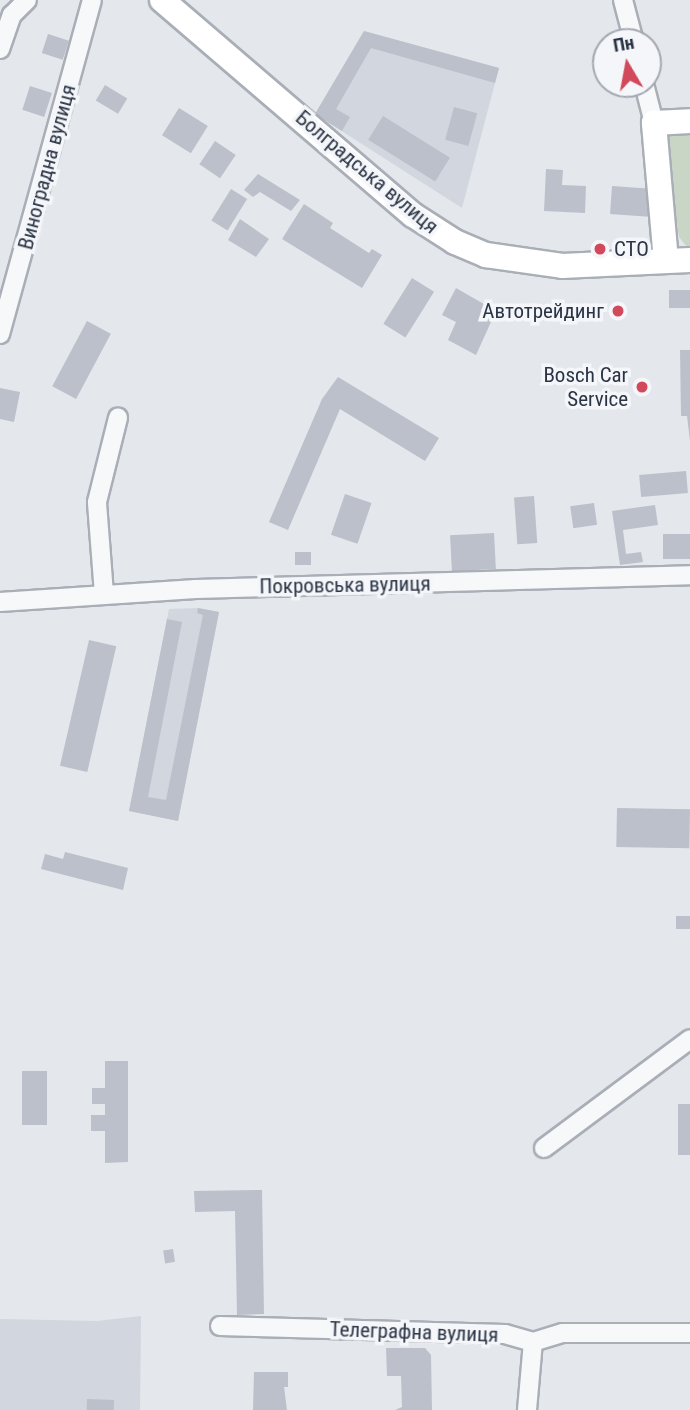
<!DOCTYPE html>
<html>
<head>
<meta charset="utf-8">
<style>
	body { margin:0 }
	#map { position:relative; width:690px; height:1410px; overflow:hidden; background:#e4e7ec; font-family:"Roboto Condensed",sans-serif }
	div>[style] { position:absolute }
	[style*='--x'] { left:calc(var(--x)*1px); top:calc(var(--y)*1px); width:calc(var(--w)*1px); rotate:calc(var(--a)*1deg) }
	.built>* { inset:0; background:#d2d6de }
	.green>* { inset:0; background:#c9d6c5 }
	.building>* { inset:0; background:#bbc0ca; transform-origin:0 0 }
	.roads { filter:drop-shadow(2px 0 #a9aeb7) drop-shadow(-2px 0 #a9aeb7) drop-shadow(0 2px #a9aeb7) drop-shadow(0 -2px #a9aeb7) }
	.minor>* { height:18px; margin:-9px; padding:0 9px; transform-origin:9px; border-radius:9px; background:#f7f8fa }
	.secondary>* { height:24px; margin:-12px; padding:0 12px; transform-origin:12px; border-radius:12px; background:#fff }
	.dots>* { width:19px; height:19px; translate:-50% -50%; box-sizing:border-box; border:4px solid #f4f6f9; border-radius:50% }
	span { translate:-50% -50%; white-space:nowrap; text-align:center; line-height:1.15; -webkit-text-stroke:7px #f4f6f9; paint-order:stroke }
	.street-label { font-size:21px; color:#2b3445 }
	.poi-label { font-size:21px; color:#2b3445 }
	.left { translate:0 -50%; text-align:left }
	.right { translate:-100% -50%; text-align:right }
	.north { position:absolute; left:592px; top:28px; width:70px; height:70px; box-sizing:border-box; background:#f4f6f9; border:2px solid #a4a8b1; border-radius:50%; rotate:350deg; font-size:19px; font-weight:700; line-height:28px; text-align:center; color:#2b3445 }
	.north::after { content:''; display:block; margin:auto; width:24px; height:32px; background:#d1495b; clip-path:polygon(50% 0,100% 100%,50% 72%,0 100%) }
</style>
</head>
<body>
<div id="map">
	<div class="built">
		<i style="clip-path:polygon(364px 31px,499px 68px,462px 208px,315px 114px)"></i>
		<i style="clip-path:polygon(198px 608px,219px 612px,178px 821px,129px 811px,169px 609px)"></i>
		<i style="clip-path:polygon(141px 1316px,140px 1410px,0 1410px,0 1319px,97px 1321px)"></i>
	</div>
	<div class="green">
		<i style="clip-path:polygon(690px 130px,690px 251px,679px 237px,664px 131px)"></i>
	</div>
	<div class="building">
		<i style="clip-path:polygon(364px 31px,499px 68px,495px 83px,371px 48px,336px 109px,350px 117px,342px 131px,315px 114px)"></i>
		<i style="left:48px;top:34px;width:22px;height:20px;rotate:18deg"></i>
		<i style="left:105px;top:85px;width:26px;height:18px;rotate:31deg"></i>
		<i style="left:30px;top:86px;width:23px;height:25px;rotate:18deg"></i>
		<i style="left:454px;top:107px;width:24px;height:34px;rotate:15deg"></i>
		<i style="left:179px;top:108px;width:34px;height:32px;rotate:32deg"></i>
		<i style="left:383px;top:116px;width:79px;height:28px;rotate:32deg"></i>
		<i style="left:215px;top:141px;width:25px;height:28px;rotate:34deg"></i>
		<i style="clip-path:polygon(546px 169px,563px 170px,562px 185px,586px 186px,585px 213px,544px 211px)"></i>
		<i style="clip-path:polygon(258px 174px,300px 200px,291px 211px,260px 192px,253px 197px,244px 190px)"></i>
		<i style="left:612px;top:186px;width:39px;height:28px;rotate:4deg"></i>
		<i style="left:231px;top:189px;width:19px;height:37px;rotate:32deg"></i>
		<i style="clip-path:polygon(304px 204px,333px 223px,330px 228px,369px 253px,372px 249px,382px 255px,362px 288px,282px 239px)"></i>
		<i style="clip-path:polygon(240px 219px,269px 239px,256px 257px,228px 240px)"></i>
		<i style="left:412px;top:278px;width:26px;height:54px;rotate:32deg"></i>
		<i style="clip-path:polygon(456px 288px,496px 311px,476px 355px,448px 340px,456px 322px,442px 315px)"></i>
		<i style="left:669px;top:290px;width:21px;height:18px"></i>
		<i style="left:87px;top:321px;width:27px;height:74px;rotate:28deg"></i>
		<i style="clip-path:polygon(680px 350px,690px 350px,690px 441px,687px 416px,681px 416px)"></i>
		<i style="clip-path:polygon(338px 377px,439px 438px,425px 461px,340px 409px,288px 530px,269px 522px,322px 399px)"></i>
		<i style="clip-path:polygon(0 388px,20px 392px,14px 422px,0 419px)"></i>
		<i style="left:686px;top:471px;width:22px;height:47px;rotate:85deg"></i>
		<i style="left:345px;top:494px;width:28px;height:43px;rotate:19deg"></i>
		<i style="left:534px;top:496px;width:47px;height:20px;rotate:86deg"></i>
		<i style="left:594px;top:503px;width:22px;height:24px;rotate:82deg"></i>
		<i style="clip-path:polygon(655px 505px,658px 525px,623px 530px,626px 554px,641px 552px,643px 562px,620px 565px,612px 511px)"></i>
		<i style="left:494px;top:533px;width:36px;height:44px;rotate:87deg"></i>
		<i style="left:690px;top:534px;width:25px;height:27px;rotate:90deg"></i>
		<i style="left:311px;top:552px;width:13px;height:16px;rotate:90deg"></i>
		<i style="clip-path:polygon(198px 608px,219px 612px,178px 821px,129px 811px,167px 619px,182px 622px,148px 797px,166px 800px,203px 615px,197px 613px)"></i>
		<i style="left:89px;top:640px;width:28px;height:129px;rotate:13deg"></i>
		<i style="left:617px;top:808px;width:73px;height:39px;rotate:1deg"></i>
		<i style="clip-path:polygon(65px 852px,128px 868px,123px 890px,41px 869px,45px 854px,63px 859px)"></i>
		<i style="left:676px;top:916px;width:14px;height:13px"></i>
		<i style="clip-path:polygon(105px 1061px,128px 1061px,128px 1162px,105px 1163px,105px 1131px,91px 1131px,91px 1115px,105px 1115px,105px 1104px,92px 1104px,92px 1088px,105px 1088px)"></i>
		<i style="left:22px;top:1071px;width:25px;height:54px"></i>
		<i style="left:678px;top:1104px;width:12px;height:51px"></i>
		<i style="clip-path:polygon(262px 1190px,264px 1314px,237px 1315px,235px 1211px,195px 1212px,194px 1191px)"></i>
		<i style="left:173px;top:1249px;width:13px;height:10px;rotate:81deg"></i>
		<i style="clip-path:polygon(386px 1348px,425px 1348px,431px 1355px,432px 1410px,395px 1410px,402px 1407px,401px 1376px,387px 1376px)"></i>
		<i style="clip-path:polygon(254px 1372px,288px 1372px,288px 1387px,284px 1387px,287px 1410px,253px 1410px)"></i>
		<i style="left:87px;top:1399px;width:27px;height:11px;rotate:2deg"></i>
	</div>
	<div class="roads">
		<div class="minor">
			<i style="--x:623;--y:0;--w:43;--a:75.3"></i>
			<i style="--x:0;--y:49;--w:36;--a:-71"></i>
			<i style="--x:12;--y:15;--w:21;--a:-45"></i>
			<i style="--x:644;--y:84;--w:40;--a:75.6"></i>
			<i style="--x:0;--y:334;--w:346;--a:-74.6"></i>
			<i style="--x:104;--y:594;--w:92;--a:-94.4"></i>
			<i style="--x:97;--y:502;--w:87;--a:-76"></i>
			<i style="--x:0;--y:602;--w:196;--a:-3.8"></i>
			<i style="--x:196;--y:589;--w:494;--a:-1.6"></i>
			<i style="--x:544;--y:1148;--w:182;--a:-36.7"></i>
			<i style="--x:220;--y:1326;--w:285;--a:1.6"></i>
			<i style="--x:505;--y:1334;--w:29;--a:16"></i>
			<i style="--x:533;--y:1342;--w:31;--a:-17"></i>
			<i style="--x:563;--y:1333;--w:127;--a:0"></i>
			<i style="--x:527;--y:1410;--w:68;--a:-85"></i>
		</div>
		<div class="secondary">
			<i style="--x:162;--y:0;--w:330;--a:40.6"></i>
			<i style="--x:413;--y:215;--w:50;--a:32.7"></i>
			<i style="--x:455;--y:242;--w:34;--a:23"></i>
			<i style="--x:486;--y:255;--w:77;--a:8.2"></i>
			<i style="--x:562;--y:266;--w:128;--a:-2.7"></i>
			<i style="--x:666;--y:261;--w:139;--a:-95"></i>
			<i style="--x:654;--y:123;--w:36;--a:-3"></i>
		</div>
	</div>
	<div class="dots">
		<i style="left:600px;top:249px;background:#d1495b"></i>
		<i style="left:618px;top:311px;background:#d1495b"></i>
		<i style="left:642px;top:387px;background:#d1495b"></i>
	</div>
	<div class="street-label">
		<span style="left:47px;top:167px;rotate:-75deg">Виноградна вулиця</span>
		<span style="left:367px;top:172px;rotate:40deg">Болградська вулиця</span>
		<span style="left:345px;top:585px;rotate:-1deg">Покровська вулиця</span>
		<span style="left:414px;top:1332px;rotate:2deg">Телеграфна вулиця</span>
	</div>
	<div class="poi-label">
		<span class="left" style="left:614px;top:249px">СТО</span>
		<span class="right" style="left:604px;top:311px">Автотрейдинг</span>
		<span class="right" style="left:628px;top:387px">Bosch Car<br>Service</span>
	</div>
	<div class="north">Пн</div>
</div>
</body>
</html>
